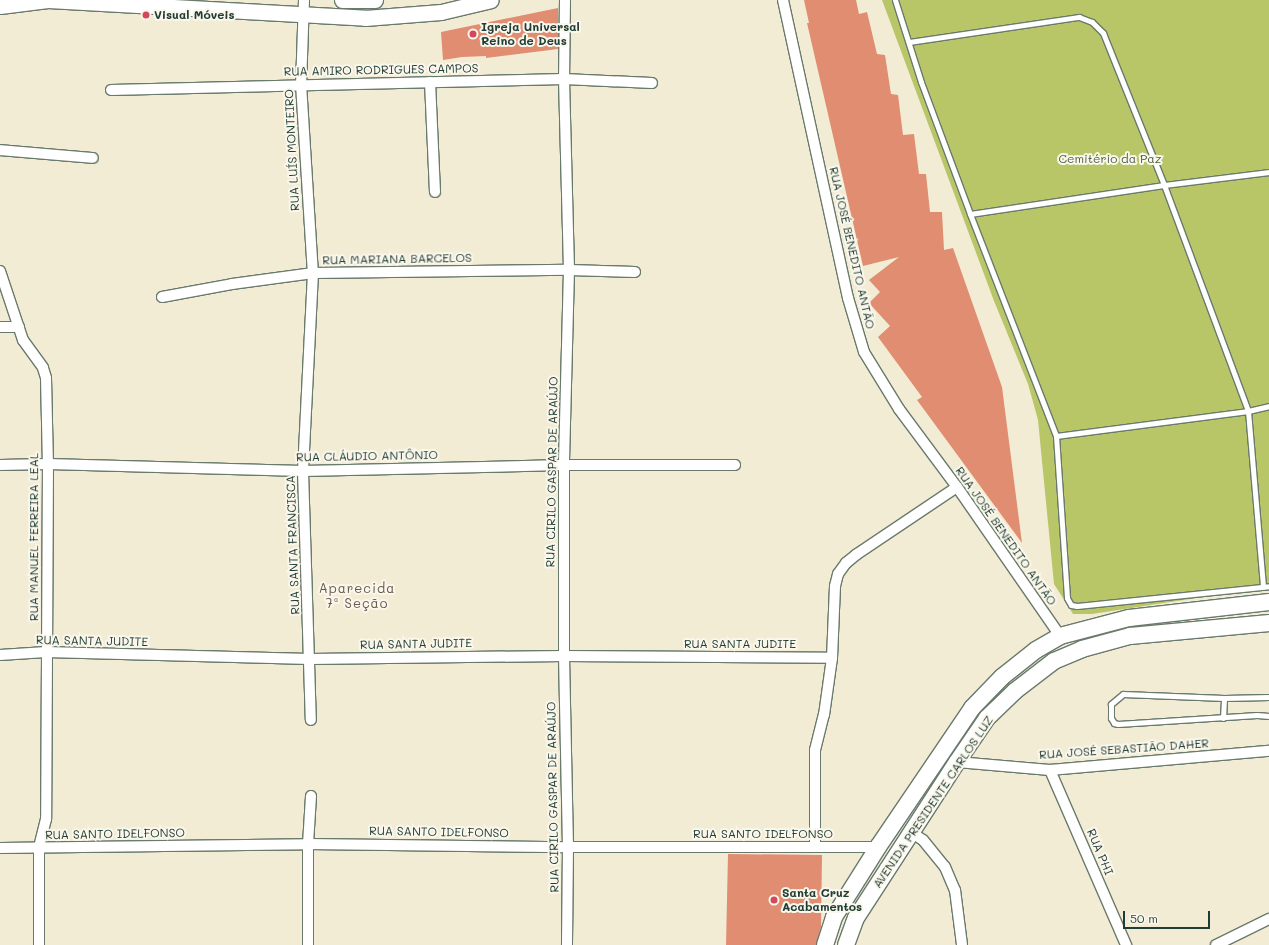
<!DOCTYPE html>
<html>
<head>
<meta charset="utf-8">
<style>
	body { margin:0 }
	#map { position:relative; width:1269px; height:945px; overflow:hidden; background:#f3ecd5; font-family:Mali,sans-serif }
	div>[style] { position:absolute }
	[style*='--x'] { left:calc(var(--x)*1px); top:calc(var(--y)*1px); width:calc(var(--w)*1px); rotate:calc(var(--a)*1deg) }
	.green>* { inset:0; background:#b8c668 }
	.building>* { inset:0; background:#e08d71 }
	.roads { filter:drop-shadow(1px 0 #697a6c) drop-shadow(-1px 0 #697a6c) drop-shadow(0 1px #697a6c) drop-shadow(0 -1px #697a6c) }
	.service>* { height:5px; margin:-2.5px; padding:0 2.5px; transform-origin:2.5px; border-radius:2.5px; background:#fff }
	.minor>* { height:10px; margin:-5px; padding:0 5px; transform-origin:5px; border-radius:5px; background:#fff }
	.secondary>* { height:15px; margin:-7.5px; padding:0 7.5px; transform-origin:7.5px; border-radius:7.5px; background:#fff }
	.primary>* { height:16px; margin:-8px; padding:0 8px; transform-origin:8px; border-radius:8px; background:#fff }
	.dots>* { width:11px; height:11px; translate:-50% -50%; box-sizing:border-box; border:2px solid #fbf7ec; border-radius:50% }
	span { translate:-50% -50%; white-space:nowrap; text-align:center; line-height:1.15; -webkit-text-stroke:4px #fbf7ec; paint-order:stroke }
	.poi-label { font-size:12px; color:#1f3d34; font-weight:700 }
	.left { translate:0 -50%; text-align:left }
	.street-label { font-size:12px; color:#1f3d34 }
	.park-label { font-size:12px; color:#455f41 }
	.neighbourhood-label { font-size:13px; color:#635949; letter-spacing:1px }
	.scale { position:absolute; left:1123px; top:911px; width:87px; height:18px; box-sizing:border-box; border:2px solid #1f3d34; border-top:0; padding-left:5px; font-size:12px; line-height:14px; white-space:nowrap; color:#1f3d34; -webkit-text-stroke:3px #fbf7ec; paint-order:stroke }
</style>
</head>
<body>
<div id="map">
	<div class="green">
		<i style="clip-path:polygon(882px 0,1269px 0,1269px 587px,1092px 614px,1073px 614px,1054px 584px,1038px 420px,1028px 384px,994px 301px)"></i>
	</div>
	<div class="building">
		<i style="clip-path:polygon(804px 0,856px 0,859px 14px,867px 12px,877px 54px,885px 55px,891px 94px,898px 95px,903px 135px,914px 134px,919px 174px,926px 174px,930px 212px,942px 212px,944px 250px,953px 248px,1002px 387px,1022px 543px,917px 400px,922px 397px,878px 337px,890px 326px,869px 303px,880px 292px,869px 280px,899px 257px,863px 266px,807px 23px,809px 23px)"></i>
		<i style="clip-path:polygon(558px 8px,558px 49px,486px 58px,486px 56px,462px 57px,443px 60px,441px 32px)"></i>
		<i style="clip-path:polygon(728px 854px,822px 855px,821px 927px,816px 945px,726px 945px)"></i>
	</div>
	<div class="roads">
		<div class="service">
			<i style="--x:895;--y:0;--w:86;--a:72.4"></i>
			<i style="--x:921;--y:82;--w:141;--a:69.6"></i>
			<i style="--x:970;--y:214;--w:238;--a:68.8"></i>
			<i style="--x:1056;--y:436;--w:194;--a:-7.4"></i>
			<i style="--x:1248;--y:411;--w:22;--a:-13"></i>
			<i style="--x:909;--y:42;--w:172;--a:-8.4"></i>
			<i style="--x:1079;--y:17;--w:14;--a:21"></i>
			<i style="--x:1092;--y:22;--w:16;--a:45"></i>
			<i style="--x:1103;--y:33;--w:164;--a:68.1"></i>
			<i style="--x:1164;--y:185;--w:106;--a:-7.1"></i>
			<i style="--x:970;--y:214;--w:196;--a:-8.5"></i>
			<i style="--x:1164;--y:185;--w:241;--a:69.6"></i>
			<i style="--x:1248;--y:411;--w:176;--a:85.1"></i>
			<i style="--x:1056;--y:436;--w:162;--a:86.1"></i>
			<i style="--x:1067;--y:598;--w:8;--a:60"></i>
			<i style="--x:1071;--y:605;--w:6;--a:9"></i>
			<i style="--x:1077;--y:606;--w:193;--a:-5.9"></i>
			<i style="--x:1269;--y:697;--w:45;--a:178.7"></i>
			<i style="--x:1224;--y:698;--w:101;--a:-177.7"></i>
			<i style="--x:1123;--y:694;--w:16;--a:140"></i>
			<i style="--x:1111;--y:704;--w:14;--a:90"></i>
			<i style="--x:1111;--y:718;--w:6;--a:59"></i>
			<i style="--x:1114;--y:723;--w:4;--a:14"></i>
			<i style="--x:1118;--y:724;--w:139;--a:-3.7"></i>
			<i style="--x:1257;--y:715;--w:12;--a:5"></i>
			<i style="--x:1223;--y:718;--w:20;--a:-87"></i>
		</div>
		<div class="minor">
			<i style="--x:304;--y:0;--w:84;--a:92"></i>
			<i style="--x:301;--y:84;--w:189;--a:86.4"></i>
			<i style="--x:313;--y:273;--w:198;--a:92.9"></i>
			<i style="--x:303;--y:471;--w:249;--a:88.2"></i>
			<i style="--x:565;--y:0;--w:79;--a:90.7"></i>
			<i style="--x:564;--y:79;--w:191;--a:88.5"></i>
			<i style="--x:569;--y:270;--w:195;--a:91.5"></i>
			<i style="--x:564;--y:465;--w:191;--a:90"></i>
			<i style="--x:564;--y:656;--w:191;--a:88.8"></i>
			<i style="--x:568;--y:847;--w:98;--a:90.6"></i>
			<i style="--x:783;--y:0;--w:305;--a:77.7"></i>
			<i style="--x:848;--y:298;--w:56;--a:73.5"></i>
			<i style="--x:864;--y:352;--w:67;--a:58.4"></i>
			<i style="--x:899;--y:409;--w:97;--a:53.4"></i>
			<i style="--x:957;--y:487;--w:181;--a:55.3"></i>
			<i style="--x:430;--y:82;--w:110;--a:87.4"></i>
			<i style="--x:111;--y:90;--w:453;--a:-1.4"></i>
			<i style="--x:564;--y:79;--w:88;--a:2.6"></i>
			<i style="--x:0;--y:150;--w:93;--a:4.9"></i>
			<i style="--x:0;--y:271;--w:73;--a:71.6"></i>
			<i style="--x:23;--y:340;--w:34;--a:54"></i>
			<i style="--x:43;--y:368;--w:10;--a:73"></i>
			<i style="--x:46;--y:378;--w:86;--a:88.7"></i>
			<i style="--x:48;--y:464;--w:355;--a:90.3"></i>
			<i style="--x:46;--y:819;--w:30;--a:104"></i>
			<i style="--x:39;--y:848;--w:97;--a:90"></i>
			<i style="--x:162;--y:297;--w:71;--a:-10.5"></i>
			<i style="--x:232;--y:284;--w:82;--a:-7.7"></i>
			<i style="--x:313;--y:273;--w:256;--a:-0.7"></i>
			<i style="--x:569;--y:270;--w:66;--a:1.7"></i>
			<i style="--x:0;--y:327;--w:19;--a:0"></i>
			<i style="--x:0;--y:465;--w:48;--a:-1.2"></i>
			<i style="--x:48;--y:464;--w:255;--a:1.6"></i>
			<i style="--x:303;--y:471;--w:261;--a:-1.3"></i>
			<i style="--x:564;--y:465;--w:171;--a:0"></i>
			<i style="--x:0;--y:655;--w:46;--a:-3.7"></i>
			<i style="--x:46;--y:652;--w:264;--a:1.5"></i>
			<i style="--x:310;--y:659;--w:254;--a:-0.7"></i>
			<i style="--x:564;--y:656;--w:268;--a:0.4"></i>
			<i style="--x:957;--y:762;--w:93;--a:4.9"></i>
			<i style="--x:1050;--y:770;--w:220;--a:-5"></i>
			<i style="--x:1050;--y:770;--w:191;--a:66.5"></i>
			<i style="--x:911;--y:832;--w:14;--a:34"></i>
			<i style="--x:923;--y:840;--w:35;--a:51"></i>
			<i style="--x:945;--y:867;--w:25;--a:67"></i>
			<i style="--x:955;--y:890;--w:55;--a:82.7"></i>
			<i style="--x:815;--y:847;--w:97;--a:-90"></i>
			<i style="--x:815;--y:750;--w:36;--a:-76"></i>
			<i style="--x:824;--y:715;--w:58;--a:-82"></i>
			<i style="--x:832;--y:658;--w:72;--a:-87.6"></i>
			<i style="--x:835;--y:586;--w:12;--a:-76"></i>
			<i style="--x:838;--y:574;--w:14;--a:-54"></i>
			<i style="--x:846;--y:563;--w:14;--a:-39"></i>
			<i style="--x:857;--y:554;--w:120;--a:-33.8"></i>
			<i style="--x:0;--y:848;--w:308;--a:-0.7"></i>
			<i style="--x:308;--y:844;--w:260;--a:0.7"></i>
			<i style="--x:568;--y:847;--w:310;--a:0"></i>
			<i style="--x:308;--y:945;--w:101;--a:-90"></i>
			<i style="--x:308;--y:844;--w:48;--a:-86.4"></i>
			<i style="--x:1216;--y:945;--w:59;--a:-26.1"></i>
		</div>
		<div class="secondary">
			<i style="--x:342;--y:0;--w:33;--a:0"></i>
			<i style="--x:0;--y:6;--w:48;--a:-7.1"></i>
			<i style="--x:48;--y:0;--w:318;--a:3.2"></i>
			<i style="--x:365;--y:18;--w:76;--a:-4.5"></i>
			<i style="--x:441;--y:12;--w:51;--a:-13.5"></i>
		</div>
		<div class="primary">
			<i style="--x:825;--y:945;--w:29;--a:-72"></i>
			<i style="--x:834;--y:917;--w:83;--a:-57.8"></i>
			<i style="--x:878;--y:847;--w:168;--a:-55.9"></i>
			<i style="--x:972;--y:708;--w:43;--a:-45.9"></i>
			<i style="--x:1002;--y:677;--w:43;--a:-38.5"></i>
			<i style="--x:1036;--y:650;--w:28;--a:-30"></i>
			<i style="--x:1060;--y:636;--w:71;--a:-14.6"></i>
			<i style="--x:1129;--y:618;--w:141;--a:-6.5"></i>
			<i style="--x:846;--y:945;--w:29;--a:-70"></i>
			<i style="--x:856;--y:918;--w:186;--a:-57.1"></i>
			<i style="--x:957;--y:762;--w:53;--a:-55.7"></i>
			<i style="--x:987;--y:718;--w:39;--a:-44"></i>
			<i style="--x:1015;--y:691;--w:49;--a:-37.6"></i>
			<i style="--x:1054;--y:661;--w:30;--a:-23"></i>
			<i style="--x:1082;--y:649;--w:50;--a:-15.2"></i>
			<i style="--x:1130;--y:636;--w:140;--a:-5.3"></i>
		</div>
	</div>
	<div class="dots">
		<i style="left:146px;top:15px;background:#d1495b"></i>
		<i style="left:473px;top:34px;background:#d1495b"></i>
		<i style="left:774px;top:900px;background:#d1495b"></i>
	</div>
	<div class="poi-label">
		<span class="left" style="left:154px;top:15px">Visual Móveis</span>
		<span class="left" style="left:481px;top:34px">Igreja Universal<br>Reino de Deus</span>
		<span class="left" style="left:782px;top:900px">Santa Cruz<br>Acabamentos</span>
	</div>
	<div class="street-label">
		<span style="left:381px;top:70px;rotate:-1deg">RUA AMIRO RODRIGUES CAMPOS</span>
		<span style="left:292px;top:150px;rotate:-93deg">RUA LUÍS MONTEIRO</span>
		<span style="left:852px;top:248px;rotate:77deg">RUA JOSÉ BENEDITO ANTÃO</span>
		<span style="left:397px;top:259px;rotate:-1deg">RUA MARIANA BARCELOS</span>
		<span style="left:367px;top:456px;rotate:-1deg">RUA CLÁUDIO ANTÔNIO</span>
		<span style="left:552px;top:472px;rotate:-89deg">RUA CIRILO GASPAR DE ARAÚJO</span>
		<span style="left:1006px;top:536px;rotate:55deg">RUA JOSÉ BENEDITO ANTÃO</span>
		<span style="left:34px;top:537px;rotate:-90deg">RUA MANUEL FERREIRA LEAL</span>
		<span style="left:293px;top:545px;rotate:-92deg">RUA SANTA FRANCISCA</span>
		<span style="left:92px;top:641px;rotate:1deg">RUA SANTA JUDITE</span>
		<span style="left:416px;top:644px;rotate:-1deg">RUA SANTA JUDITE</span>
		<span style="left:740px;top:644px">RUA SANTA JUDITE</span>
		<span style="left:1124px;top:749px;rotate:-4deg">RUA JOSÉ SEBASTIÃO DAHER</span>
		<span style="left:553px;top:797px;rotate:-91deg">RUA CIRILO GASPAR DE ARAÚJO</span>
		<span style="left:933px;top:802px;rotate:-56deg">AVENIDA PRESIDENTE CARLOS LUZ</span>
		<span style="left:439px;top:832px;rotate:1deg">RUA SANTO IDELFONSO</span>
		<span style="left:115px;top:834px;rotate:-1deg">RUA SANTO IDELFONSO</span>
		<span style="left:763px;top:834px">RUA SANTO IDELFONSO</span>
		<span style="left:1100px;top:852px;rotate:67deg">RUA PHI</span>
	</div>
	<div class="park-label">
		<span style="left:1110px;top:159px">Cemitério da Paz</span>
	</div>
	<div class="neighbourhood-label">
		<span style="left:357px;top:596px">Aparecida<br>7ª Seção</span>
	</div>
	<div class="scale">50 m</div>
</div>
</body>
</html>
